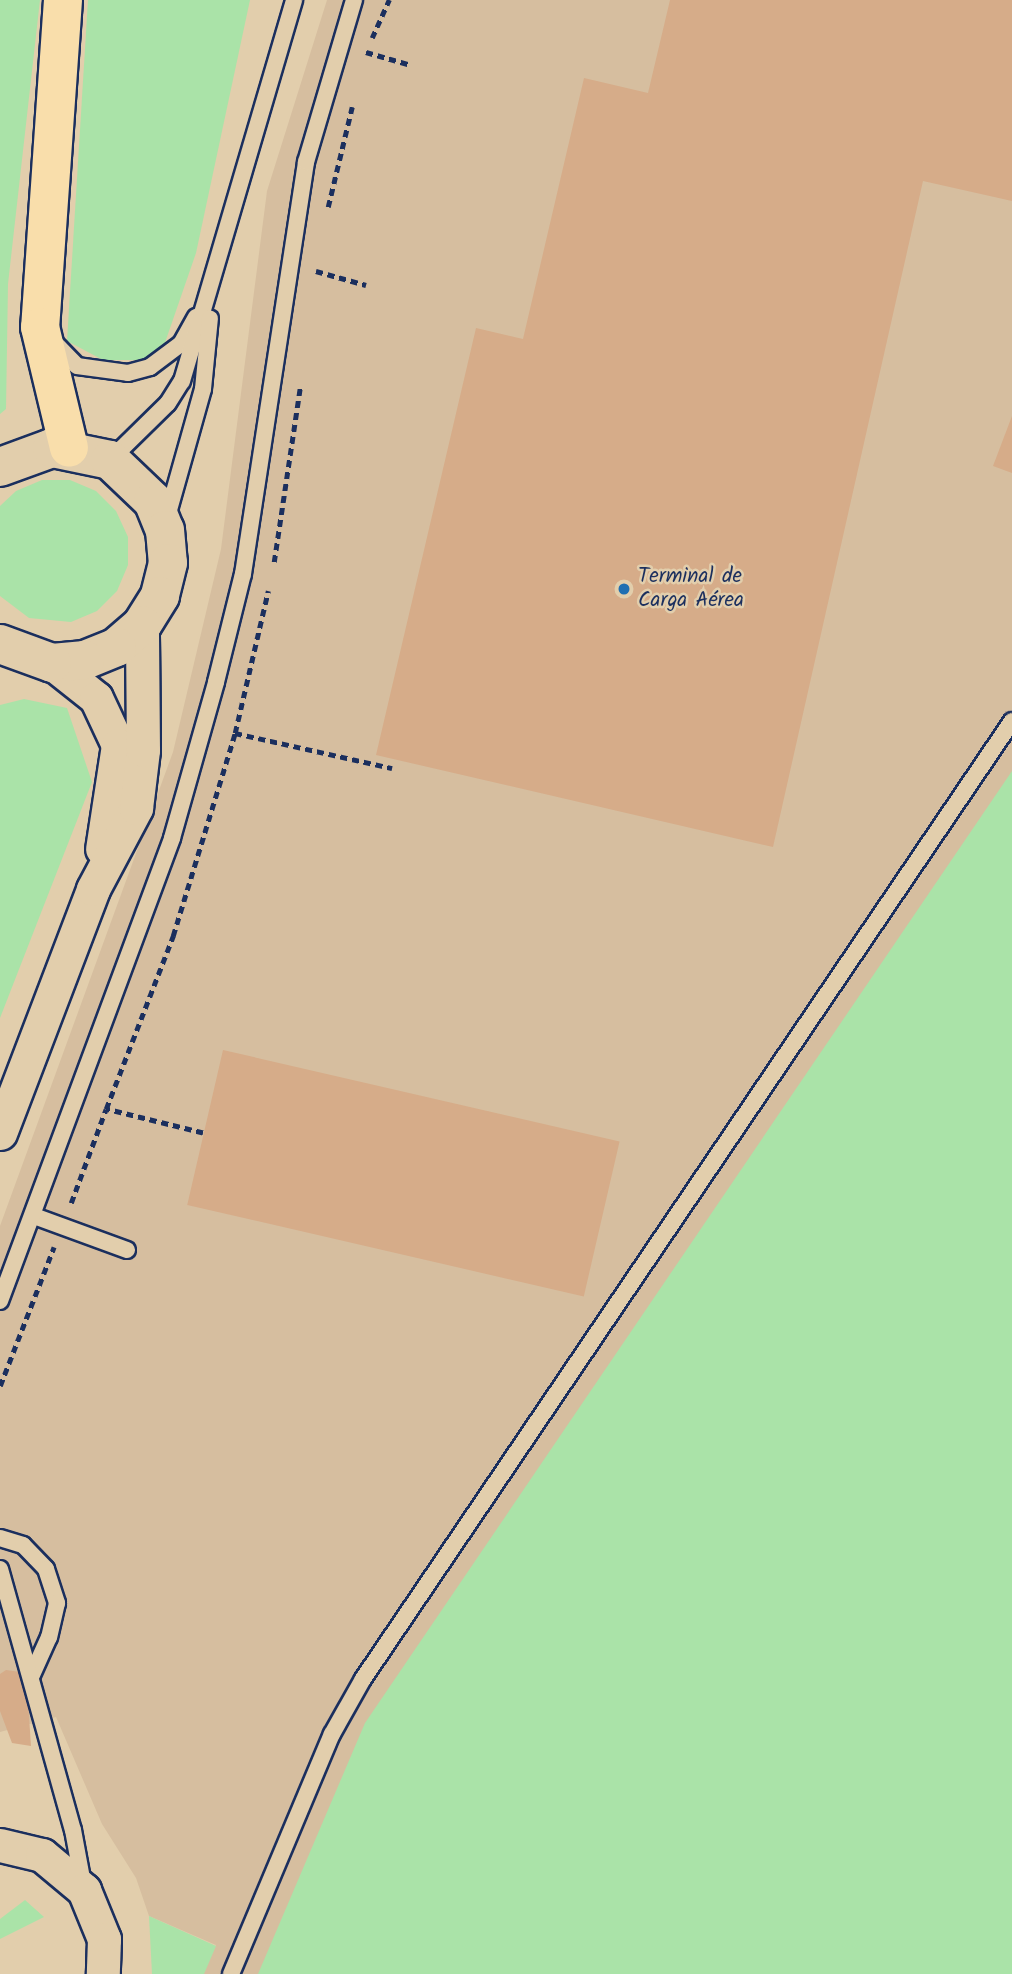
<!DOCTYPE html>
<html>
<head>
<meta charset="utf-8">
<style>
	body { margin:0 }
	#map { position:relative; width:1012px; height:1974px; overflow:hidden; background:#e2ceac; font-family:Kalam,sans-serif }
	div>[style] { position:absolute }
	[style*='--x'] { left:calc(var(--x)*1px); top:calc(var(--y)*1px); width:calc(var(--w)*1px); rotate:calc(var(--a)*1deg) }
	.built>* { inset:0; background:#d6be9f }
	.green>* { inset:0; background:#aae3a8 }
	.building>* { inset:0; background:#d6ac89; transform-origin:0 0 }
	.path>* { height:4.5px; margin-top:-2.25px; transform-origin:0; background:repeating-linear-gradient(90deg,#1b2f5e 0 7px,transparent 0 12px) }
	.roads { filter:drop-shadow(2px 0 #1b2f5e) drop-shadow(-2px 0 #1b2f5e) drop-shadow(0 2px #1b2f5e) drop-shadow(0 -2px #1b2f5e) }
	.lane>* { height:16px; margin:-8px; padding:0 8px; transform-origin:8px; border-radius:8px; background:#e2ceac }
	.street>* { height:33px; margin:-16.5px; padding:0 16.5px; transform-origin:16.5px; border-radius:16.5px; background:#e2ceac }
	.secondary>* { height:38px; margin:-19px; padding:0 19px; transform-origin:19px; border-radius:19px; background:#e2ceac }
	.primary>* { height:38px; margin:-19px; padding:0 19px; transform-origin:19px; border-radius:19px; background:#f9deab }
	.dots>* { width:19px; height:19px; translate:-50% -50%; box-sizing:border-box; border:4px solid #e2ceac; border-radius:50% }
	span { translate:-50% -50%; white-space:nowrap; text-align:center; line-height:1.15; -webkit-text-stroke:5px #e2ceac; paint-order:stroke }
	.poi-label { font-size:21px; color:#1b2f5e }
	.left { translate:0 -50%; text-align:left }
</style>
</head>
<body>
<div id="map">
	<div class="built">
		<i style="clip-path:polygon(327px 0,1012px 0,1012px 1974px,203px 1974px,216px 1945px,149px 1916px,136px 1878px,102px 1824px,56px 1717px,0 1732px,0 1226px,173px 752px,221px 549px,267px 191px)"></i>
	</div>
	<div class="green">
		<i style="clip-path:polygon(0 0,40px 0,8px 284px,6px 409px,0 414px)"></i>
		<i style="clip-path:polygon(88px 0,250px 0,196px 253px,159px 360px,103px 360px,67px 341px)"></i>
		<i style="clip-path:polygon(42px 480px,70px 480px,96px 491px,116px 511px,128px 537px,128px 565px,117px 591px,97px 611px,71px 622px,29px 618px,0 596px,0 506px,16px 491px)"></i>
		<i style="clip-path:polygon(24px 699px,67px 708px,92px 782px,0 1018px,0 705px)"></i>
		<i style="clip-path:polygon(1012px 771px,1012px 1974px,258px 1974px,365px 1723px)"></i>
		<i style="clip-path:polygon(25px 1900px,44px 1917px,0 1939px,0 1919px)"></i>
		<i style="clip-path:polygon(149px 1916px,216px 1946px,204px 1974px,152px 1974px)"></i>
	</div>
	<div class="building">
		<i style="clip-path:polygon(670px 0,1012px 0,1012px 201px,923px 181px,773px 847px,376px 755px,476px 328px,523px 339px,584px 78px,648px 93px)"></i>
		<i style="clip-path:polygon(1012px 416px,1012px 473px,993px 466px)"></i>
		<i style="left:223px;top:1050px;width:407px;height:159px;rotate:13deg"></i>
		<i style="clip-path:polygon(6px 1670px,20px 1672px,27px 1687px,31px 1746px,12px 1743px,0 1711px,0 1674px)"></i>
	</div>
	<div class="path">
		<i style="--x:372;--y:38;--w:42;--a:-65.9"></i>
		<i style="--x:366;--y:52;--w:47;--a:16.1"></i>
		<i style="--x:328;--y:207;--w:103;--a:-76.5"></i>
		<i style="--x:316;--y:271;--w:52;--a:15.6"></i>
		<i style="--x:274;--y:562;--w:177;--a:-81.5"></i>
		<i style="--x:235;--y:733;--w:161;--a:12.6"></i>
		<i style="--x:203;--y:1133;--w:100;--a:-166.1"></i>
		<i style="--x:106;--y:1109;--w:186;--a:-68.8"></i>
		<i style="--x:173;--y:936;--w:212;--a:-73"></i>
		<i style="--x:235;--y:733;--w:146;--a:-76.9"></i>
		<i style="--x:71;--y:1203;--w:100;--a:-69.6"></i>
		<i style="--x:0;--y:1386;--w:149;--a:-68.8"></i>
	</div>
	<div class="roads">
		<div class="lane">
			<i style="--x:52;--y:340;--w:36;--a:46"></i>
			<i style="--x:77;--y:366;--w:51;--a:7.8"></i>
			<i style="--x:128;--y:373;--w:23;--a:-15"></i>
			<i style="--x:150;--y:367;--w:39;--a:-37"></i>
			<i style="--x:181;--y:344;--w:31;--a:-61"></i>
			<i style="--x:110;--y:460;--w:81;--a:-44.5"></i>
			<i style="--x:168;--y:403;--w:26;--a:-58"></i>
			<i style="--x:182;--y:381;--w:397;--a:-73.6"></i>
			<i style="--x:167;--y:517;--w:133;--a:-74.3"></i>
			<i style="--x:203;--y:389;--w:71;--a:-84.4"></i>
			<i style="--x:34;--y:1216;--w:99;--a:20.1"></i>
			<i style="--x:0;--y:1301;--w:494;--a:-69.6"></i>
			<i style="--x:172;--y:838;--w:162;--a:-74.2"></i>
			<i style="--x:216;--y:682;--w:111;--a:-76"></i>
			<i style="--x:243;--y:574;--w:417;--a:-81.3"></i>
			<i style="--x:306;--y:162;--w:169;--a:-73.5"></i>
			<i style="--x:0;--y:1538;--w:24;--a:17"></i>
			<i style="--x:23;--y:1545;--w:33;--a:46"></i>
			<i style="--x:46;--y:1569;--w:36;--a:72"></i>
			<i style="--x:57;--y:1603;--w:35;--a:103"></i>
			<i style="--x:49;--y:1637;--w:44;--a:114.2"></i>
			<i style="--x:0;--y:1569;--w:271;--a:74.4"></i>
			<i style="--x:73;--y:1830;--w:55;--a:79.5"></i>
			<i style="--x:231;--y:1974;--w:260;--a:-67.2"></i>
			<i style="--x:332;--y:1734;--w:63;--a:-60.6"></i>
			<i style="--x:363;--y:1679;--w:1157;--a:-55.88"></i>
		</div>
		<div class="street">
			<i style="--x:52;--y:663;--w:56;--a:38.5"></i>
			<i style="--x:96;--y:698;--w:52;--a:64.9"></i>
			<i style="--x:118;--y:745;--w:105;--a:98.7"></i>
			<i style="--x:0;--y:1133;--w:261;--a:-69.1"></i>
			<i style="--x:93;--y:889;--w:92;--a:-62"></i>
			<i style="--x:136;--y:808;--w:58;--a:-83.1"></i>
			<i style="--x:143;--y:750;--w:125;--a:-90.5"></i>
			<i style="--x:0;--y:1845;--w:43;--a:13.4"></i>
			<i style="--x:42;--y:1855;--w:55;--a:39.8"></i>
			<i style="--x:84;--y:1890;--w:53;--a:67.8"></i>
			<i style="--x:104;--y:1939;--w:35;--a:92"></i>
		</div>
		<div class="secondary">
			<i style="--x:0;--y:467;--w:55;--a:-20.1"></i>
			<i style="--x:52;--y:448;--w:59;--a:11.7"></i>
			<i style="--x:110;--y:460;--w:59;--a:43.6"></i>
			<i style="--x:153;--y:501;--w:31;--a:68"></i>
			<i style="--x:165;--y:530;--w:33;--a:85"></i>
			<i style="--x:168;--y:563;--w:34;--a:104"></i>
			<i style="--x:160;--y:596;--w:34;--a:122"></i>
			<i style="--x:142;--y:625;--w:33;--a:139"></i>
			<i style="--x:117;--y:647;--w:35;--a:158"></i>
			<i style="--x:85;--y:660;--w:33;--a:175"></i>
			<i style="--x:52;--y:663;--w:55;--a:-159.9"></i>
		</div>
		<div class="primary">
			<i style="--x:63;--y:0;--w:328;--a:94"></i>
			<i style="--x:40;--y:327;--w:124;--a:76.5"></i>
		</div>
	</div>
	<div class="dots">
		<i style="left:624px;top:589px;background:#1f6fb2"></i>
	</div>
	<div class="poi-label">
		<span class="left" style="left:638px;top:589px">Terminal de<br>Carga Aérea</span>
	</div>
</div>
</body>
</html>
